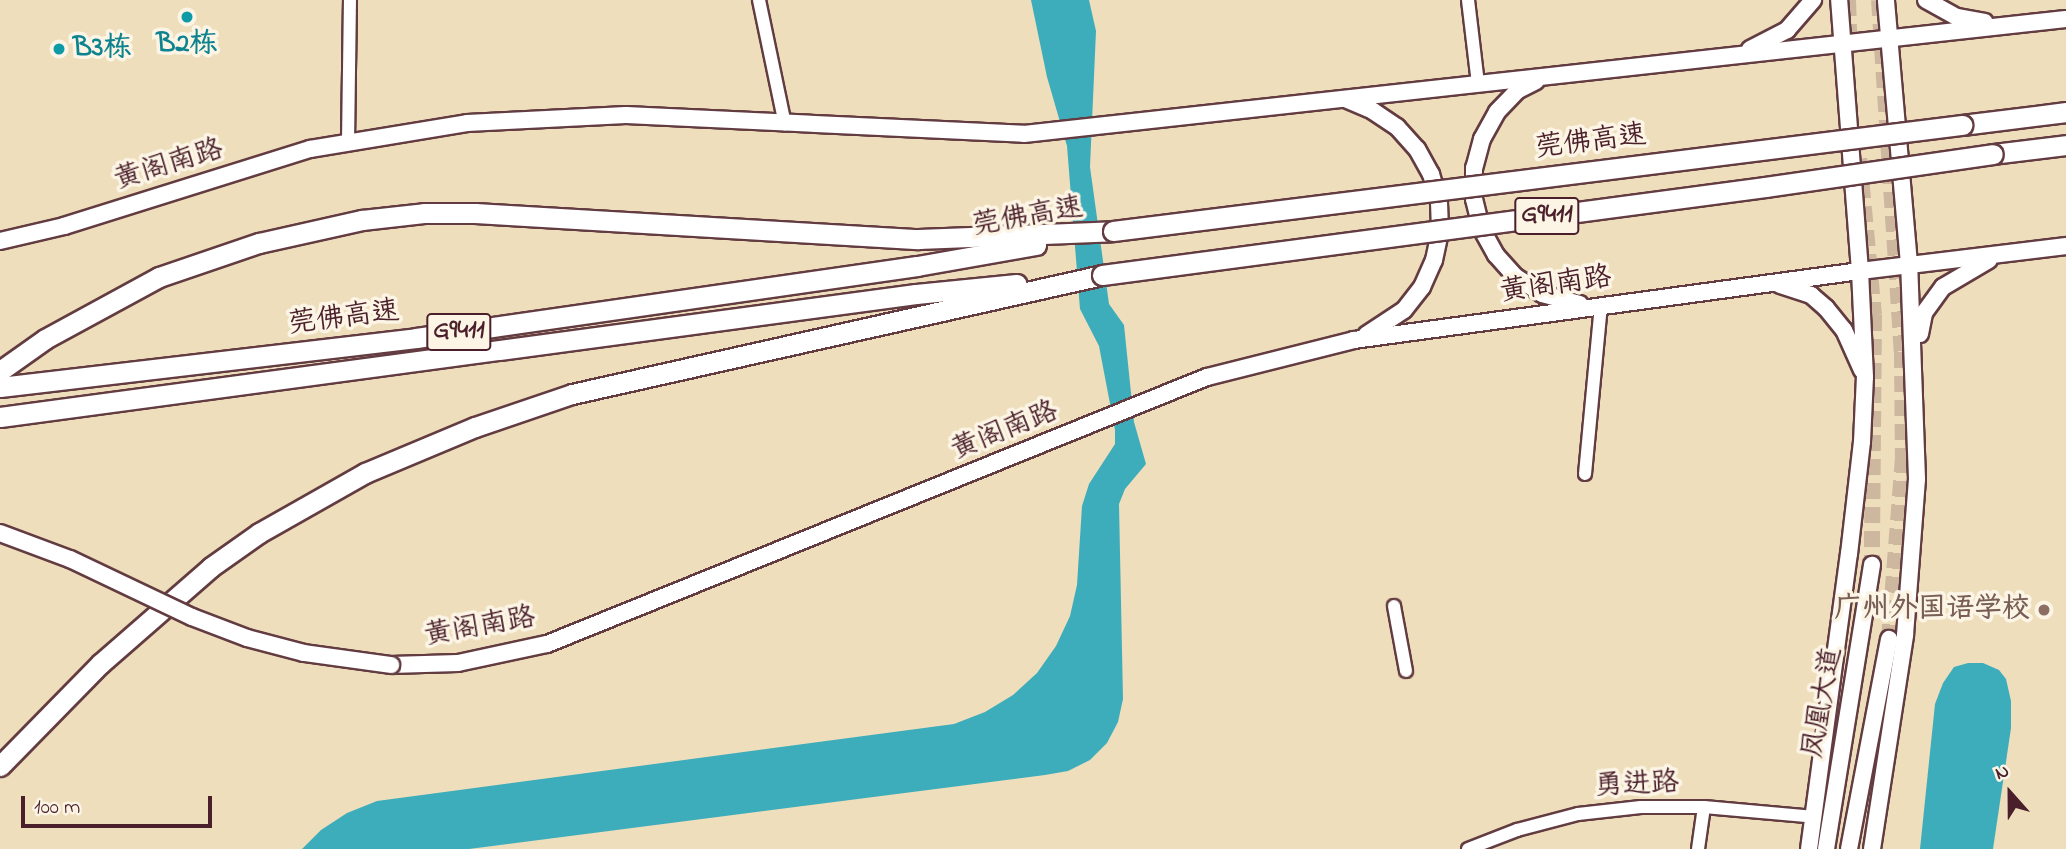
<!DOCTYPE html>
<html>
<head>
<meta charset="utf-8">
<style>
	body { margin:0 }
	#map { position:relative; width:2066px; height:849px; overflow:hidden; background:#eedebc; font-family:"Indie Flower","LXGW WenKai TC",sans-serif }
	div>[style] { position:absolute }
	[style*='--x'] { left:calc(var(--x)*1px); top:calc(var(--y)*1px); width:calc(var(--w)*1px); rotate:calc(var(--a)*1deg) }
	.water>* { inset:0; background:#3eadbb }
	.major-tunnel>* { height:16px; margin-top:-8px; transform-origin:0; background:repeating-linear-gradient(90deg,#cdb89f 0 16px,transparent 0 24px) }
	.roads { filter:drop-shadow(2px 0 #633c41) drop-shadow(-2px 0 #633c41) drop-shadow(0 2px #633c41) drop-shadow(0 -2px #633c41) }
	.minor>* { height:12px; margin:-6px; padding:0 6px; transform-origin:6px; border-radius:6px; background:#fff }
	.major>* { height:16px; margin:-8px; padding:0 8px; transform-origin:8px; border-radius:8px; background:#fff }
	.highway>* { height:19px; margin:-9.5px; padding:0 9.5px; transform-origin:9.5px; border-radius:9.5px; background:#fff }
	.bridges { filter:drop-shadow(2px 0 #633c41) drop-shadow(-2px 0 #633c41) drop-shadow(0 2px #633c41) drop-shadow(0 -2px #633c41) }
	.major-bridge>* { height:16px; margin:-8px; padding:0 8px; transform-origin:8px; border-radius:8px; background:#fff }
	.highway-bridge>* { height:19px; margin:-9.5px; padding:0 9.5px; transform-origin:9.5px; border-radius:9.5px; background:#fff }
	.dots>* { width:19px; height:19px; translate:-50% -50%; box-sizing:border-box; border:4px solid #fcf5e5; border-radius:50% }
	span { translate:-50% -50%; white-space:nowrap; text-align:center; line-height:1.15; -webkit-text-stroke:7px #fcf5e5; paint-order:stroke }
	.shield-label span { padding:2px 5px; background:#fcf5e5; border:2px solid; border-radius:5px; -webkit-text-stroke-width:0 }
	.shield-label { font-size:26px; color:#4a1f2b; font-weight:700 }
	.culture-label { font-size:28px; color:#0d838f; font-weight:700 }
	.left { translate:0 -50%; text-align:left }
	.street-label { font-size:28px; color:#4a1f2b }
	.education-label { font-size:28px; color:#785e54; font-weight:700 }
	.right { translate:-100% -50%; text-align:right }
	.north { position:absolute; left:1975px; top:758px; width:70px; height:70px; -webkit-text-stroke:5px #fcf5e5; paint-order:stroke; rotate:339deg; font-size:19px; font-weight:700; line-height:28px; text-align:center; color:#4a1f2b }
	.north::after { content:''; display:block; margin:auto; width:24px; height:32px; background:#4a1f2b; clip-path:polygon(50% 0,100% 100%,50% 72%,0 100%) }
	.scale { position:absolute; left:21px; top:796px; width:191px; height:32px; box-sizing:border-box; border:4px solid #4a1f2b; border-top:0; padding-left:9px; font-size:21px; line-height:24px; white-space:nowrap; color:#4a1f2b; -webkit-text-stroke:5px #fcf5e5; paint-order:stroke }
</style>
</head>
<body>
<div id="map">
	<div class="water">
		<i style="clip-path:polygon(1031px 0,1089px 0,1096px 31px,1090px 167px,1109px 304px,1124px 325px,1134px 422px,1146px 464px,1125px 489px,1119px 504px,1123px 699px,1118px 722px,1107px 743px,1090px 760px,1068px 771px,1045px 775px,469px 849px,302px 849px,321px 830px,347px 813px,377px 801px,954px 724px,985px 712px,1013px 695px,1037px 673px,1056px 646px,1070px 616px,1077px 585px,1082px 506px,1089px 484px,1115px 444px,1115px 430px,1099px 346px,1080px 309px,1067px 146px,1047px 77px)"></i>
		<i style="clip-path:polygon(1968px 663px,1983px 663px,1999px 670px,2006px 679px,2011px 701px,2011px 728px,1993px 849px,1920px 849px,1935px 704px,1943px 683px,1954px 667px)"></i>
	</div>
	<div class="major-tunnel">
		<i style="--x:1848;--y:0;--w:36;--a:88"></i>
		<i style="--x:1879;--y:0;--w:353;--a:86.3"></i>
		<i style="--x:1902;--y:352;--w:105;--a:89.5"></i>
		<i style="--x:1903;--y:457;--w:183;--a:94.4"></i>
		<i style="--x:1857;--y:135;--w:181;--a:84.6"></i>
		<i style="--x:1874;--y:315;--w:250;--a:90.5"></i>
	</div>
	<div class="roads">
		<div class="minor">
			<i style="--x:759;--y:0;--w:127;--a:78.2"></i>
			<i style="--x:1468;--y:0;--w:85;--a:83.2"></i>
			<i style="--x:348;--y:142;--w:142;--a:-89.2"></i>
			<i style="--x:1585;--y:474;--w:169;--a:-84.6"></i>
			<i style="--x:1394;--y:606;--w:66;--a:79.5"></i>
			<i style="--x:1468;--y:849;--w:53;--a:-21.2"></i>
			<i style="--x:1517;--y:830;--w:63;--a:-14.7"></i>
			<i style="--x:1578;--y:814;--w:63;--a:-6.3"></i>
			<i style="--x:1641;--y:807;--w:63;--a:0"></i>
			<i style="--x:1704;--y:807;--w:111;--a:5.1"></i>
			<i style="--x:1698;--y:849;--w:42;--a:-81.9"></i>
		</div>
		<div class="major">
			<i style="--x:1926;--y:0;--w:35;--a:29"></i>
			<i style="--x:1957;--y:17;--w:28;--a:10"></i>
			<i style="--x:1750;--y:49;--w:42;--a:-27.2"></i>
			<i style="--x:1787;--y:30;--w:40;--a:-49"></i>
			<i style="--x:1536;--y:81;--w:20;--a:153"></i>
			<i style="--x:1518;--y:90;--w:30;--a:134"></i>
			<i style="--x:1497;--y:112;--w:31;--a:119"></i>
			<i style="--x:1482;--y:139;--w:30;--a:105"></i>
			<i style="--x:1474;--y:168;--w:31;--a:90"></i>
			<i style="--x:1474;--y:199;--w:30;--a:76"></i>
			<i style="--x:1481;--y:228;--w:31;--a:61"></i>
			<i style="--x:1496;--y:255;--w:30;--a:48"></i>
			<i style="--x:1516;--y:277;--w:31;--a:33"></i>
			<i style="--x:1542;--y:294;--w:39;--a:15"></i>
			<i style="--x:1345;--y:99;--w:30;--a:23"></i>
			<i style="--x:1373;--y:111;--w:29;--a:34"></i>
			<i style="--x:1397;--y:127;--w:30;--a:48"></i>
			<i style="--x:1417;--y:149;--w:29;--a:61"></i>
			<i style="--x:1431;--y:174;--w:29;--a:74"></i>
			<i style="--x:1439;--y:202;--w:30;--a:88"></i>
			<i style="--x:1440;--y:232;--w:29;--a:102"></i>
			<i style="--x:1434;--y:260;--w:30;--a:114"></i>
			<i style="--x:1422;--y:287;--w:29;--a:128"></i>
			<i style="--x:1404;--y:310;--w:45;--a:146.7"></i>
			<i style="--x:0;--y:241;--w:66;--a:-13.2"></i>
			<i style="--x:64;--y:226;--w:258;--a:-17.4"></i>
			<i style="--x:310;--y:149;--w:159;--a:-9.4"></i>
			<i style="--x:467;--y:123;--w:159;--a:-2.9"></i>
			<i style="--x:626;--y:115;--w:398;--a:2.7"></i>
			<i style="--x:1024;--y:134;--w:1048;--a:-6.3"></i>
			<i style="--x:1780;--y:285;--w:33;--a:18"></i>
			<i style="--x:1811;--y:295;--w:20;--a:41"></i>
			<i style="--x:1826;--y:308;--w:28;--a:51"></i>
			<i style="--x:1844;--y:330;--w:44;--a:65.8"></i>
			<i style="--x:1920;--y:334;--w:21;--a:-79"></i>
			<i style="--x:1924;--y:313;--w:32;--a:-54"></i>
			<i style="--x:1943;--y:287;--w:53;--a:-30.4"></i>
			<i style="--x:391;--y:665;--w:67;--a:-1.7"></i>
			<i style="--x:458;--y:663;--w:91;--a:-12.1"></i>
			<i style="--x:547;--y:644;--w:712;--a:-22.03"></i>
			<i style="--x:1207;--y:377;--w:152;--a:-14.1"></i>
			<i style="--x:1354;--y:340;--w:511;--a:-7.77"></i>
			<i style="--x:1860;--y:271;--w:208;--a:-6.9"></i>
			<i style="--x:1809;--y:849;--w:298;--a:-82.3"></i>
			<i style="--x:1849;--y:554;--w:113;--a:-83.4"></i>
			<i style="--x:1862;--y:442;--w:65;--a:-87.4"></i>
			<i style="--x:1865;--y:377;--w:106;--a:-92.7"></i>
			<i style="--x:1860;--y:271;--w:272;--a:-94.4"></i>
			<i style="--x:1826;--y:849;--w:288;--a:-80.8"></i>
			<i style="--x:1849;--y:849;--w:214;--a:-79.2"></i>
			<i style="--x:1872;--y:849;--w:217;--a:-81.2"></i>
			<i style="--x:1905;--y:635;--w:156;--a:-85.6"></i>
			<i style="--x:1917;--y:479;--w:215;--a:-92.1"></i>
			<i style="--x:1909;--y:264;--w:265;--a:-95"></i>
		</div>
		<div class="highway">
			<i style="--x:1962;--y:125;--w:105;--a:-7.1"></i>
			<i style="--x:1993;--y:154;--w:74;--a:-7"></i>
			<i style="--x:0;--y:371;--w:55;--a:-35.4"></i>
			<i style="--x:45;--y:339;--w:130;--a:-28.5"></i>
			<i style="--x:159;--y:277;--w:106;--a:-18.8"></i>
			<i style="--x:259;--y:243;--w:106;--a:-12.6"></i>
			<i style="--x:362;--y:220;--w:62;--a:-6.4"></i>
			<i style="--x:424;--y:213;--w:51;--a:0"></i>
			<i style="--x:475;--y:213;--w:444;--a:3.4"></i>
			<i style="--x:918;--y:239;--w:195;--a:-2.3"></i>
			<i style="--x:0;--y:387;--w:419;--a:-6.7"></i>
			<i style="--x:416;--y:338;--w:506;--a:-8.18"></i>
			<i style="--x:917;--y:266;--w:121;--a:-10"></i>
			<i style="--x:0;--y:417;--w:924;--a:-7.65"></i>
			<i style="--x:916;--y:294;--w:101;--a:-5.7"></i>
			<i style="--x:0;--y:766;--w:143;--a:-45.6"></i>
			<i style="--x:100;--y:664;--w:147;--a:-41.1"></i>
			<i style="--x:211;--y:567;--w:59;--a:-35.3"></i>
			<i style="--x:259;--y:533;--w:122;--a:-29.5"></i>
			<i style="--x:365;--y:473;--w:119;--a:-22.7"></i>
			<i style="--x:475;--y:427;--w:102;--a:-18.8"></i>
			<i style="--x:572;--y:394;--w:543;--a:-12.65"></i>
		</div>
	</div>
	<div class="bridges">
		<div class="major-bridge">
			<i style="--x:0;--y:533;--w:75;--a:20.4"></i>
			<i style="--x:70;--y:559;--w:135;--a:25.4"></i>
			<i style="--x:192;--y:617;--w:59;--a:20.9"></i>
			<i style="--x:247;--y:638;--w:59;--a:14.7"></i>
			<i style="--x:304;--y:653;--w:88;--a:7.9"></i>
		</div>
		<div class="highway-bridge">
			<i style="--x:1113;--y:231;--w:856;--a:-7.12"></i>
			<i style="--x:1102;--y:275;--w:669;--a:-7.56"></i>
			<i style="--x:1765;--y:187;--w:230;--a:-8.2"></i>
		</div>
	</div>
	<div class="dots">
		<i style="left:187px;top:17px;background:#0f9aa8"></i>
		<i style="left:59px;top:49px;background:#0f9aa8"></i>
		<i style="left:2044px;top:610px;background:#8d6e63"></i>
	</div>
	<div class="shield-label">
		<span style="left:1547px;top:216px">G9411</span>
		<span style="left:459px;top:332px">G9411</span>
	</div>
	<div class="culture-label">
		<span style="left:187px;top:45px">B2栋</span>
		<span class="left" style="left:73px;top:49px">B3栋</span>
	</div>
	<div class="street-label">
		<span style="left:1591px;top:143px;rotate:-7deg">莞佛高速</span>
		<span style="left:169px;top:166px;rotate:-17deg">黄阁南路</span>
		<span style="left:1028px;top:218px;rotate:-10deg">莞佛高速</span>
		<span style="left:1556px;top:286px;rotate:-8deg">黄阁南路</span>
		<span style="left:344px;top:319px;rotate:-7deg">莞佛高速</span>
		<span style="left:1005px;top:432px;rotate:-22deg">黄阁南路</span>
		<span style="left:480px;top:628px;rotate:-10deg">黄阁南路</span>
		<span style="left:1824px;top:703px;rotate:-80deg">凤凰大道</span>
		<span style="left:1637px;top:786px;rotate:-3deg">勇进路</span>
	</div>
	<div class="education-label">
		<span class="right" style="left:2030px;top:610px">广州外国语学校</span>
	</div>
	<div class="north">N</div>
	<div class="scale">100 m</div>
</div>
</body>
</html>
